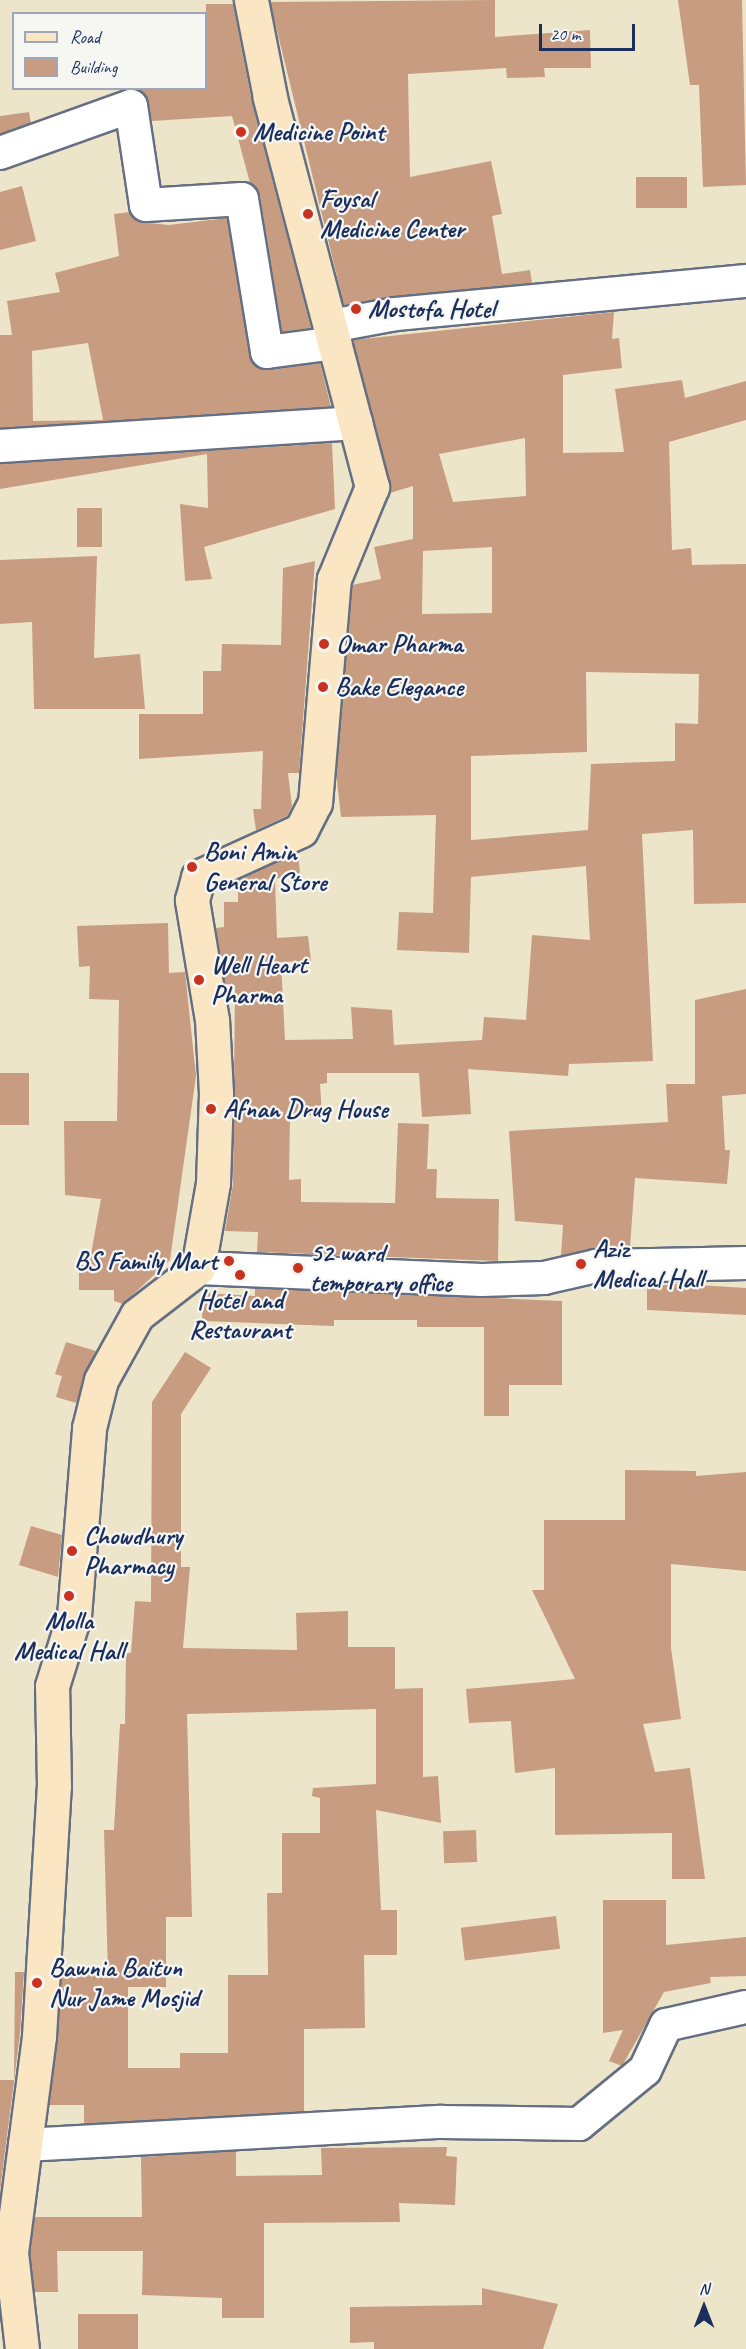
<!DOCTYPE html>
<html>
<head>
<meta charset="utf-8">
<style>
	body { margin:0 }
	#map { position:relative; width:746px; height:2349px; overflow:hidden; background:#ede5ca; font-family:Caveat,sans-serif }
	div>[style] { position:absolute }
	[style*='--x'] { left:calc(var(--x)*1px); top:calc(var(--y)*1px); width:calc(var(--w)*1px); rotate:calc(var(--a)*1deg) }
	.building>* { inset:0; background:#c79c81; transform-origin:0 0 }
	.roads { filter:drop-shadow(2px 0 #646f84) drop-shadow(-2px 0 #646f84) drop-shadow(0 2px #646f84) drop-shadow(0 -2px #646f84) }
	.street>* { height:32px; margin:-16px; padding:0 16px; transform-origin:16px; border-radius:16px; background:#fff }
	.secondary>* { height:33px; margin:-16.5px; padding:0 16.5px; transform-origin:16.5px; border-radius:16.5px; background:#fbe6c4 }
	.dots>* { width:16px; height:16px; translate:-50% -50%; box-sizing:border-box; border:3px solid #f6f6f2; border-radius:50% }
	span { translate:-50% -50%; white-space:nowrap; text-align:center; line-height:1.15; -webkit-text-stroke:4.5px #f6f6f2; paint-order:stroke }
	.poi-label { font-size:26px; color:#1b2f5e; font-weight:700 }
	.left { translate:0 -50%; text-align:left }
	.right { translate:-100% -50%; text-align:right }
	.legend { position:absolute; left:12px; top:12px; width:195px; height:78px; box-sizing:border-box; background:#f6f6f2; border:2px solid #9ea6b7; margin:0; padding:8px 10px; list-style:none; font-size:18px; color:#1b2f5e }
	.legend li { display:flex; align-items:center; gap:12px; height:30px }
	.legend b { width:30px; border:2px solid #9ea6b7 }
	.north { position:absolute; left:674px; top:2277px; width:60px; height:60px; -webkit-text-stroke:4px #f6f6f2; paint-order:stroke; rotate:0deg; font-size:16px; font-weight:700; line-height:24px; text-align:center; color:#1b2f5e }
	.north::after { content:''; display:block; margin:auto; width:21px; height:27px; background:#1b2f5e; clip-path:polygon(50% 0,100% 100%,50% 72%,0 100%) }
	.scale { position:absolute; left:539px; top:24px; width:96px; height:27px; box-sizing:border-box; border:3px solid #1b2f5e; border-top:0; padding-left:8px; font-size:18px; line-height:21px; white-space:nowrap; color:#1b2f5e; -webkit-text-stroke:4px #f6f6f2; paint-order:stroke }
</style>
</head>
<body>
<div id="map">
	<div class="building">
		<i style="clip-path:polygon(495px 0,495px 37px,590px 30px,591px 68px,544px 68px,545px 77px,507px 78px,506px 68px,408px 74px,410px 177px,491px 161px,502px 214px,492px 216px,502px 274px,530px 270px,532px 283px,344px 305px,270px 2px)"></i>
		<i style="clip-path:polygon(678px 0,742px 0,746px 185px,703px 187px,699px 85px,690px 85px)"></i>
		<i style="clip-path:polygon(206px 4px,233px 4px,252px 102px,311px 328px,282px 332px,260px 196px,250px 183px,232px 116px,152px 121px,145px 94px,135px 89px,206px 88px)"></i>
		<i style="clip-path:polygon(29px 112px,31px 123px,0 134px,0 116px)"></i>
		<i style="left:687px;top:177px;width:31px;height:51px;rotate:90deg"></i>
		<i style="clip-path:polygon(22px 186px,36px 241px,0 250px,0 192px)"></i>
		<i style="clip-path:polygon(evenodd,130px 212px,139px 222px,169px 225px,227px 218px,253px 363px,269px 370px,320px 363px,331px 407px,0 428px,0 335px,12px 335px,7px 301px,60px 292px,55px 273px,119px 256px,114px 214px,130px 212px,88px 343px,103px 420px,33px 421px,32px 351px,88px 343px)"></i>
		<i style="clip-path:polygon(evenodd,614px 312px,612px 339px,619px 338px,622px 368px,563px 375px,563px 453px,624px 452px,615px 389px,682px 380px,685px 398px,746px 381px,746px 420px,669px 442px,672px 550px,691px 548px,692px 565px,746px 564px,746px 903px,694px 904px,693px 830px,642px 834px,653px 1061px,569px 1064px,568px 1076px,468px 1069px,471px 1114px,422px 1117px,419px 1073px,327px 1073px,327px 1083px,320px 1084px,322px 1115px,290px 1116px,289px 1180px,301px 1179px,301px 1202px,395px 1203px,398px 1123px,429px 1124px,427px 1169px,437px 1169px,436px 1198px,499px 1199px,498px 1261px,257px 1252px,258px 1232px,225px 1231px,233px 1184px,235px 985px,225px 984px,216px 928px,224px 927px,224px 902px,238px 902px,238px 880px,298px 852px,300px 873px,275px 879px,277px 938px,308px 936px,311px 961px,281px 962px,285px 1040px,353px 1039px,351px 1007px,392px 1010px,394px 1045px,482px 1040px,484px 1017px,526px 1020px,532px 935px,590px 940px,586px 866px,471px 877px,469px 953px,397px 950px,399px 912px,433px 913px,436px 815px,341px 817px,336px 773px,352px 585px,381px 579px,374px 547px,413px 539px,413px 486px,390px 493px,353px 340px,614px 312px,525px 438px,526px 496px,453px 502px,439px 454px,525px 438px,614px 312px,492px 547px,492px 613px,422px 614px,423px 551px,492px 547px,614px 312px,586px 672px,699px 674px,698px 724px,675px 723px,675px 761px,591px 764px,588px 830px,471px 840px,471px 756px,587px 752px,586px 672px)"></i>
		<i style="clip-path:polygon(332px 443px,335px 509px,204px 547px,212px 579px,185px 581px,180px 504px,208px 508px,207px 454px,0 489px,0 464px)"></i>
		<i style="left:77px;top:508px;width:25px;height:39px"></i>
		<i style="clip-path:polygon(97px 556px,94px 658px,140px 654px,145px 709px,34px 709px,32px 622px,0 624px,0 560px)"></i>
		<i style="clip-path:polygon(315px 561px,299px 773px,288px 773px,292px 806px,287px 816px,256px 830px,253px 809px,261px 809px,263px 751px,139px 759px,139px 714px,203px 714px,203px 671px,221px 671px,222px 644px,281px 645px,283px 568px)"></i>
		<i style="clip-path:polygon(168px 923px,169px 973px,185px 972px,196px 1076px,170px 1260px,123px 1304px,114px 1301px,114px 1290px,79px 1290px,79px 1265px,89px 1265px,101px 1199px,65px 1195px,64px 1121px,117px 1121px,119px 1000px,89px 999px,90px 966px,79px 967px,77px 926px)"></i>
		<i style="clip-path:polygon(746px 989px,746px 1094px,722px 1096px,725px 1150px,730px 1150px,727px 1184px,635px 1178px,630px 1247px,561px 1256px,563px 1225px,515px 1221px,509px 1131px,668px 1122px,666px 1084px,695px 1084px,695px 1000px)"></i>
		<i style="left:0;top:1073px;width:29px;height:52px"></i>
		<i style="clip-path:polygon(682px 1284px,746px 1288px,746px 1315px,647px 1310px,647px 1286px)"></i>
		<i style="clip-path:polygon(255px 1288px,562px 1301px,562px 1385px,509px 1385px,509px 1416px,484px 1416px,484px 1327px,417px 1327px,417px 1320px,334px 1320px,334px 1326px,202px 1321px,203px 1293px,255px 1296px)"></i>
		<i style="clip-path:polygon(66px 1342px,96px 1351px,76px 1403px,56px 1397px,62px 1376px,55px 1374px)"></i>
		<i style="clip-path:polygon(evenodd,185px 1352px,211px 1368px,181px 1414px,181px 1567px,190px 1567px,183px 1648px,297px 1650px,296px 1613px,348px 1611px,348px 1647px,395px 1647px,395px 1689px,423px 1688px,423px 1777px,438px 1776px,441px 1823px,376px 1810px,381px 1910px,397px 1910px,397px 1955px,364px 1955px,365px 2028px,304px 2029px,304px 2112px,84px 2124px,84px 2105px,49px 2105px,62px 1973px,108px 1974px,104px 1830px,114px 1830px,120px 1724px,125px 1724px,126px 1653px,131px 1653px,135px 1601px,151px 1602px,152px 1402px,185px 1352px,376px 1709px,376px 1784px,313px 1788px,312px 1796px,320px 1798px,320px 1833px,282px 1833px,282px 1893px,267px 1893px,268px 1975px,228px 1975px,228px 2053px,180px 2053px,180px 2068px,128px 2068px,128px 1987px,166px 1987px,166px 1917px,192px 1917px,187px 1714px,376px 1709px)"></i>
		<i style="clip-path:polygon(625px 1470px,696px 1471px,696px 1476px,746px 1472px,746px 1571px,671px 1564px,671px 1648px,681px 1719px,643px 1724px,655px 1772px,690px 1768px,705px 1879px,672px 1879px,672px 1833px,555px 1835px,555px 1768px,515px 1773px,511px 1721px,469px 1723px,466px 1689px,575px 1679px,532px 1590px,544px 1590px,544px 1520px,625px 1520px)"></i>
		<i style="clip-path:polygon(31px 1526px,62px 1535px,58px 1577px,19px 1565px)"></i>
		<i style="left:476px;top:1830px;width:32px;height:33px;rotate:88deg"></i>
		<i style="clip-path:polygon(603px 1900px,666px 1900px,666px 1945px,746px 1937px,746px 1976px,710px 1977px,711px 1983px,664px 1992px,622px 2066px,609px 2061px,623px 2030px,603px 2033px)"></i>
		<i style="left:556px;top:1916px;width:33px;height:96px;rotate:83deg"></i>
		<i style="clip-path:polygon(15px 1972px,24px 1972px,20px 2034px,0 2191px,0 2080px,14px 2080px)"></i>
		<i style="clip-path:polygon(447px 2147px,446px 2156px,457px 2157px,455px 2205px,399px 2203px,400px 2222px,264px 2223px,264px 2318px,222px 2318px,222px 2298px,142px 2295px,143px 2251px,57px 2251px,58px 2292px,34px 2292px,30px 2252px,34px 2217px,142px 2217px,141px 2157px,236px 2151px,236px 2176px,322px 2175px,321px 2148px)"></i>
		<i style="clip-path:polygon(482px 2288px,558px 2304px,543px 2349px,374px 2349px,374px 2342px,350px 2343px,350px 2307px,482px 2305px)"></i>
		<i style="left:78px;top:2314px;width:60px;height:35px"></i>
	</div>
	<div class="roads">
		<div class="street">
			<i style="--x:0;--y:153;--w:139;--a:-19.7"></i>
			<i style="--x:131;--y:106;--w:100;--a:81.4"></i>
			<i style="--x:146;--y:205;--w:96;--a:-3.6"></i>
			<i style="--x:242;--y:199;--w:155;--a:80.7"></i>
			<i style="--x:267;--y:352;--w:69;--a:-7.5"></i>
			<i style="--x:331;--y:326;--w:66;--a:-10.5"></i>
			<i style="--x:396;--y:314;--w:352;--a:-5.4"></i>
			<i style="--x:0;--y:446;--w:357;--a:-3.7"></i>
			<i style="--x:198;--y:1268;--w:284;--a:2.4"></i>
			<i style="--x:482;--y:1280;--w:62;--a:-1.8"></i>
			<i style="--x:544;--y:1278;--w:53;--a:-13"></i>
			<i style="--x:596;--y:1266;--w:150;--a:-1.1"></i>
			<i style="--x:25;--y:2145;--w:417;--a:-3.2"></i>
			<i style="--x:441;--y:2122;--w:138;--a:0.8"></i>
			<i style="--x:579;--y:2124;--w:85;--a:-39.3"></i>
			<i style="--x:645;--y:2070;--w:50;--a:-65"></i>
			<i style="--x:666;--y:2025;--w:82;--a:-12.7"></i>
		</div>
		<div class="secondary">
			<i style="--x:22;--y:2349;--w:98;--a:-96.5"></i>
			<i style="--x:11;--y:2252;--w:218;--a:-82.6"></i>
			<i style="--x:39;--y:2036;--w:250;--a:-86.6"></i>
			<i style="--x:54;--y:1786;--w:100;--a:-91.1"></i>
			<i style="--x:52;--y:1686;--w:73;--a:-72.6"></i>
			<i style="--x:74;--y:1616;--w:189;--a:-85.4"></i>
			<i style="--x:89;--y:1428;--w:49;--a:-76"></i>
			<i style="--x:101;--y:1380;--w:74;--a:-61"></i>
			<i style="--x:137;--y:1315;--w:77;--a:-37.6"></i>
			<i style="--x:198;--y:1268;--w:86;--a:-80"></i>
			<i style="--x:213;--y:1183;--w:90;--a:-88.1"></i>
			<i style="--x:216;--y:1093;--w:73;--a:-93.1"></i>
			<i style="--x:212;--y:1020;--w:122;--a:-99.5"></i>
			<i style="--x:192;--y:900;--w:24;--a:-75"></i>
			<i style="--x:198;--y:877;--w:113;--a:-24.5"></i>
			<i style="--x:301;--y:830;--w:30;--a:-63"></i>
			<i style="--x:315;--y:803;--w:225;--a:-85.2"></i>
			<i style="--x:334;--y:579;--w:100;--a:-67.6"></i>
			<i style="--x:372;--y:487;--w:403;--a:-104.7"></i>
			<i style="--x:270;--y:97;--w:99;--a:-101.1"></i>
		</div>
	</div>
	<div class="dots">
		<i style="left:241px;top:132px;background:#c8321e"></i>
		<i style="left:308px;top:214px;background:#c8321e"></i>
		<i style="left:356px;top:309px;background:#c8321e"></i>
		<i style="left:324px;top:644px;background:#c8321e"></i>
		<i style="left:323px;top:687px;background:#c8321e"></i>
		<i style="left:192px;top:867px;background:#c8321e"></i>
		<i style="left:199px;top:980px;background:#c8321e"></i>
		<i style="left:211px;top:1109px;background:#c8321e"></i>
		<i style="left:229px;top:1261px;background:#c8321e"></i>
		<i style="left:581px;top:1264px;background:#c8321e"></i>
		<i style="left:298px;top:1268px;background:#c8321e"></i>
		<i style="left:240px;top:1275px;background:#c8321e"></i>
		<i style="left:72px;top:1551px;background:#c8321e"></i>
		<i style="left:69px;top:1596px;background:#c8321e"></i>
		<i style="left:37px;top:1983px;background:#c8321e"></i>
	</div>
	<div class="poi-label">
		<span class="left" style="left:253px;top:132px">Medicine Point</span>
		<span class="left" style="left:320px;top:214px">Foysal<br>Medicine Center</span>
		<span class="left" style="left:368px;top:309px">Mostofa Hotel</span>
		<span class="left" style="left:336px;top:644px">Omar Pharma</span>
		<span class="left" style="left:335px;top:687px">Bake Elegance</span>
		<span class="left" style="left:204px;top:867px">Boni Amin<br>General Store</span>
		<span class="left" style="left:211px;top:980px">Well Heart<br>Pharma</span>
		<span class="left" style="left:223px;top:1109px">Afnan Drug House</span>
		<span class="left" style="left:593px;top:1264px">Aziz<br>Medical Hall</span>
		<span class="left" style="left:310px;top:1268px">52 ward<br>temporary office</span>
		<span class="right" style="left:217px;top:1261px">BS Family Mart</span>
		<span style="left:240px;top:1315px">Hotel and<br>Restaurant</span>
		<span class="left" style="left:84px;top:1551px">Chowdhury<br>Pharmacy</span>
		<span style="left:69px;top:1636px">Molla<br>Medical Hall</span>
		<span class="left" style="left:49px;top:1983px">Bawnia Baitun<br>Nur Jame Mosjid</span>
	</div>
	<ul class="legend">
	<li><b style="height:8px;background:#fbe6c4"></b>Road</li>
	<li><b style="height:16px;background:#c79c81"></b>Building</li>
	</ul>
	<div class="north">N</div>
	<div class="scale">20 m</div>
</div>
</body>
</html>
